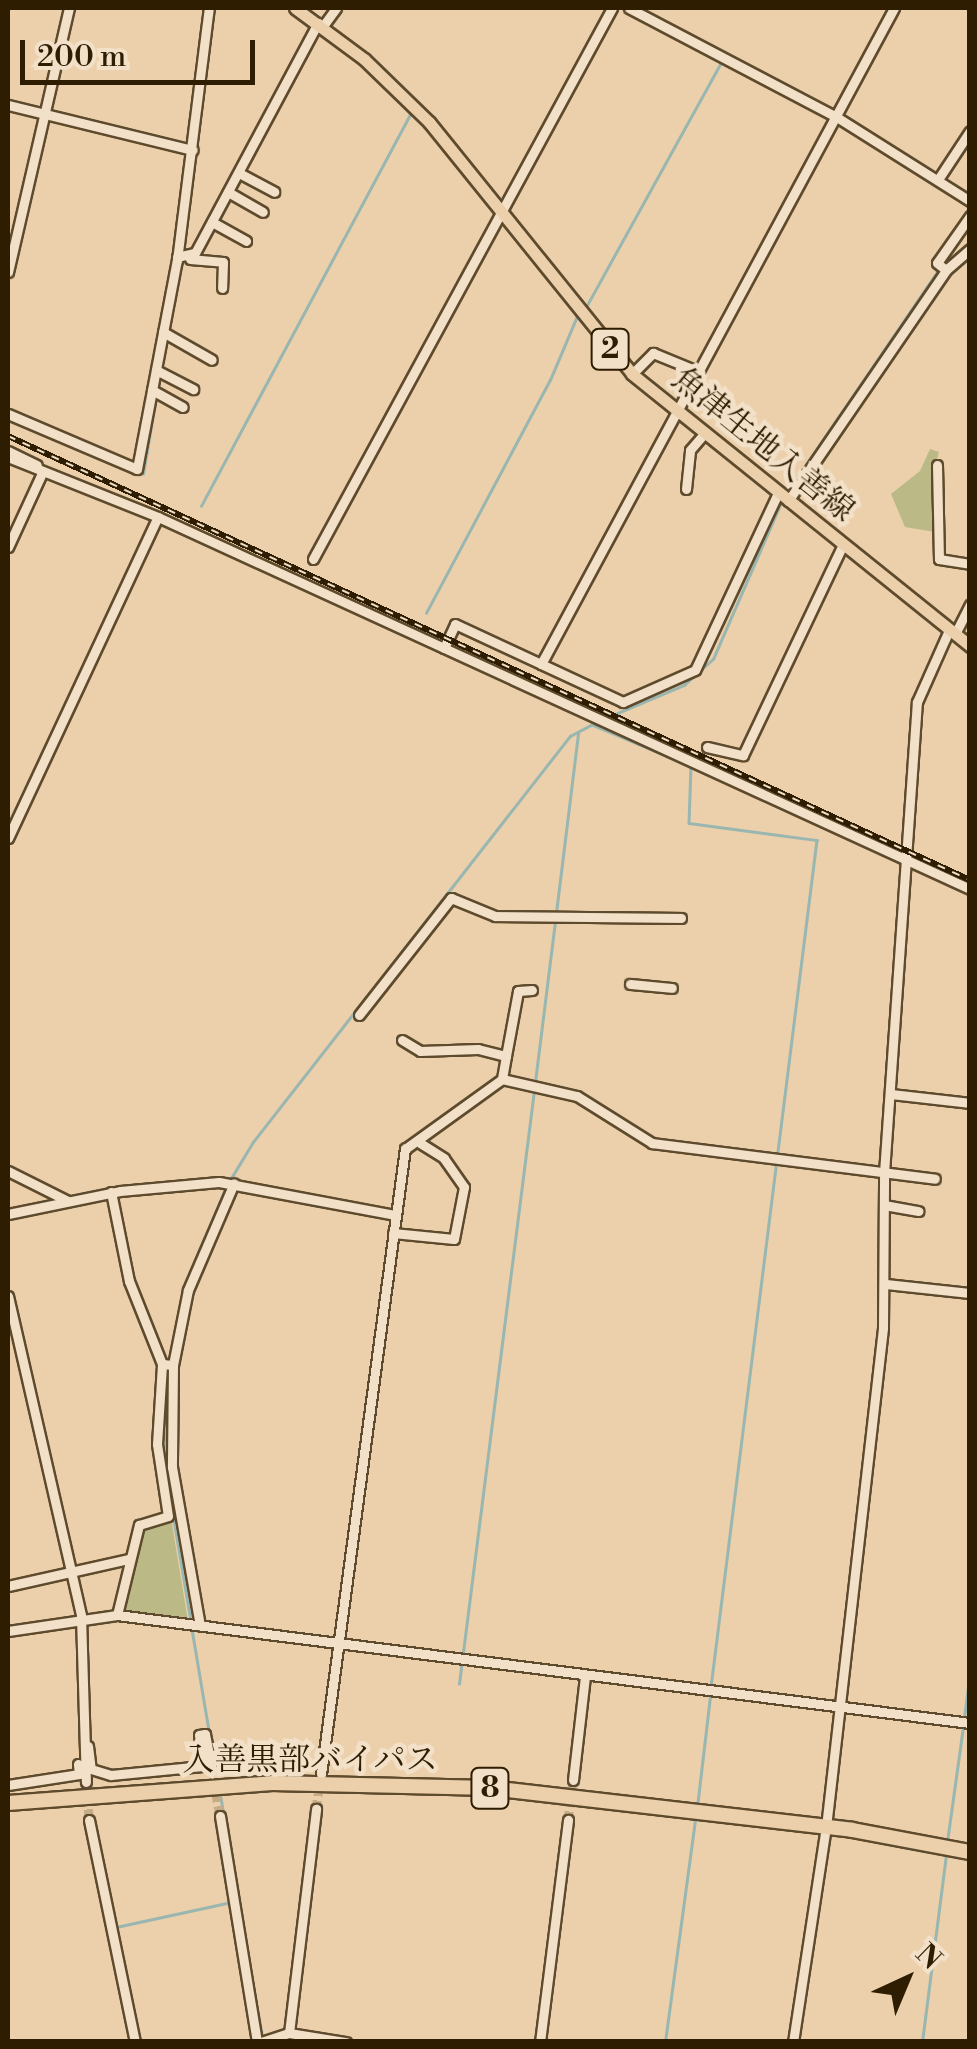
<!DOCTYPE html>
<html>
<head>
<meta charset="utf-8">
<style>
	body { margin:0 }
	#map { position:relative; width:977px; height:2049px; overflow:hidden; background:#ebd0ab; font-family:"Libre Bodoni","Noto Serif JP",serif }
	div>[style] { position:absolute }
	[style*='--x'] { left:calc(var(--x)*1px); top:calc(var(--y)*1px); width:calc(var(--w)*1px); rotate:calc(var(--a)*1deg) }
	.green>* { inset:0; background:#bbba87 }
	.stream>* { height:2.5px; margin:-1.25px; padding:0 1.25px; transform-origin:1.25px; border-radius:1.25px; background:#99b6b0 }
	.minor-tunnel>* { height:9px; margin-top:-4.5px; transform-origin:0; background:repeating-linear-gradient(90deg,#c5ac89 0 9px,transparent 0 13.5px) }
	.roads { filter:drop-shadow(2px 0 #5e4a2c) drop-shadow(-2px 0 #5e4a2c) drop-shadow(0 2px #5e4a2c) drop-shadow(0 -2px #5e4a2c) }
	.minor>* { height:9px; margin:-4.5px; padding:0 4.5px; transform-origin:4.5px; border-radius:4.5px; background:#f2e0c8 }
	.major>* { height:11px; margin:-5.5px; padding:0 5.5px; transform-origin:5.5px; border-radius:5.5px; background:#ebd0ab }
	.highway>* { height:14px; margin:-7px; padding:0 7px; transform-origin:7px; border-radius:7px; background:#ebd0ab }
	.rail>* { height:6px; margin-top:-3px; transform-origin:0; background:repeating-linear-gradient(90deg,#f2e0c8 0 8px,#2f1d01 0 16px); box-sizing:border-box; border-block:2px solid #2f1d01 }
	span { translate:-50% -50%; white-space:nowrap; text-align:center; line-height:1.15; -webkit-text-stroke:9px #f2e0c8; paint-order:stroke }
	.shield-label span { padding:2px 8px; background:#f2e0c8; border:2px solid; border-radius:8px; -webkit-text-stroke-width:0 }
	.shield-label { font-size:30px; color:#2f1d01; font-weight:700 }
	.street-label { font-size:32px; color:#2f1d01 }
	.frame { position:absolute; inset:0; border:10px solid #2f1d01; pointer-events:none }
	.north { position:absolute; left:857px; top:1929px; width:100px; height:100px; -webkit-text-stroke:8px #f2e0c8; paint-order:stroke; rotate:44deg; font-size:28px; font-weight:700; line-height:40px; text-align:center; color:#2f1d01 }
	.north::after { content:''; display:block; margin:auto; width:35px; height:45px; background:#2f1d01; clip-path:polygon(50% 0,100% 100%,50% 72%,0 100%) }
	.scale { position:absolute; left:20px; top:40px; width:235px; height:45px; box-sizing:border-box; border:5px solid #2f1d01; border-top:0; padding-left:12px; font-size:30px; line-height:35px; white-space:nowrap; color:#2f1d01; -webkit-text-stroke:8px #f2e0c8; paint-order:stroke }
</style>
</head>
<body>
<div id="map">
	<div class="green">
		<i style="clip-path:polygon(930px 449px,939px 452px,931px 480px,935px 532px,905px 527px,891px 494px,920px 471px)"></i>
		<i style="clip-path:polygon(171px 1518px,188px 1621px,121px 1612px,141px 1526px)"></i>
	</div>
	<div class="stream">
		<i style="--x:944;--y:262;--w:45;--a:-54.9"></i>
		<i style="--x:586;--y:307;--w:281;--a:-61.1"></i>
		<i style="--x:143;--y:474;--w:78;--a:-80.4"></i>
		<i style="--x:786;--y:494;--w:272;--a:-55.8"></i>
		<i style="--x:201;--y:506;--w:446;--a:-61.9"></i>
		<i style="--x:426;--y:613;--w:264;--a:-62"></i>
		<i style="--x:550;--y:380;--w:69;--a:-67.1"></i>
		<i style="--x:606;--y:718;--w:85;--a:-22.9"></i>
		<i style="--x:684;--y:685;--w:39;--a:-42"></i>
		<i style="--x:713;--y:659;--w:173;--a:-66.5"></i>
		<i style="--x:593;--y:725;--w:106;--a:22.7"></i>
		<i style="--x:691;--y:766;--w:57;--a:92"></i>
		<i style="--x:689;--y:823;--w:129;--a:7.6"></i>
		<i style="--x:817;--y:840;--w:855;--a:97.13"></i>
		<i style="--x:556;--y:913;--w:181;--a:-83"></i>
		<i style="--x:535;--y:1082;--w:162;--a:-82.9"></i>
		<i style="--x:230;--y:1180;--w:44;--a:-58.8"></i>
		<i style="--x:253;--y:1142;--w:515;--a:-52.02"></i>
		<i style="--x:570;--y:736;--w:27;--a:-28"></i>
		<i style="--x:171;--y:1354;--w:69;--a:-79.2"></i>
		<i style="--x:184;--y:1286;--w:108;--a:-67"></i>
		<i style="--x:168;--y:1367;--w:93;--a:92.5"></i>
		<i style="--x:164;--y:1460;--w:163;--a:80.5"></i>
		<i style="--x:192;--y:1629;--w:122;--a:80.5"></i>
		<i style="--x:459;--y:1684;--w:599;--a:-82.8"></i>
		<i style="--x:964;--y:1718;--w:47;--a:-82.7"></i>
		<i style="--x:220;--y:1792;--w:107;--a:80.3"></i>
		<i style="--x:697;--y:1807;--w:112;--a:-83.3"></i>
		<i style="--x:947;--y:1842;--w:117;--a:-82.1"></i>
		<i style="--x:239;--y:1905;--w:137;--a:79.9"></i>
		<i style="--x:123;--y:2006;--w:79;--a:-101.7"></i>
		<i style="--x:107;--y:1929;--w:128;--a:-12.2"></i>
		<i style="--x:665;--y:2042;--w:224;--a:-82.3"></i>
		<i style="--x:922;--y:2042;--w:190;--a:-82.7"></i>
	</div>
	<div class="minor-tunnel">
		<i style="--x:211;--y:1766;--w:51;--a:79.8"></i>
		<i style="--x:86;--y:1782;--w:38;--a:85"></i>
		<i style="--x:316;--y:1809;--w:27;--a:-82"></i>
		<i style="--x:568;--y:1820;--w:40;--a:-82.9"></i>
	</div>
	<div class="roads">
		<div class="minor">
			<i style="--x:629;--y:8;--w:233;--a:27.7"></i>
			<i style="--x:835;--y:116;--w:160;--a:32.2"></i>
			<i style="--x:323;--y:26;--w:22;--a:-54"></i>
			<i style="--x:8;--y:105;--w:190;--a:13.7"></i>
			<i style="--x:239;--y:173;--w:40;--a:28"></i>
			<i style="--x:939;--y:178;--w:56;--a:-56.6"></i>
			<i style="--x:228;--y:192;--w:40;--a:29.7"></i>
			<i style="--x:970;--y:216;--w:57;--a:125.1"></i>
			<i style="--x:937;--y:263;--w:11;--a:38"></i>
			<i style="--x:946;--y:270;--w:32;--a:-41"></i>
			<i style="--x:212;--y:222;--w:39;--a:29"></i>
			<i style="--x:177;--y:257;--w:18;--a:-13"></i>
			<i style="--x:195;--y:253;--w:261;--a:-61.9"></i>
			<i style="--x:190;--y:259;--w:33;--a:5"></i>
			<i style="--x:223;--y:262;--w:26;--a:92"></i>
			<i style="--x:8;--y:272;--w:271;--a:-77"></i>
			<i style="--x:163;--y:332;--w:56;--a:29.7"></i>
			<i style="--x:156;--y:370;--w:42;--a:27.2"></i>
			<i style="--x:632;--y:374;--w:30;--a:-45"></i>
			<i style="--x:653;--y:353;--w:48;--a:22.2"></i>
			<i style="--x:152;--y:390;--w:35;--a:29"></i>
			<i style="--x:8;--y:414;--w:140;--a:23.1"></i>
			<i style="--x:137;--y:469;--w:213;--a:-79.2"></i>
			<i style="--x:177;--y:260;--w:254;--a:-82.8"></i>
			<i style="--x:8;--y:451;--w:32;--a:26"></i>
			<i style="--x:8;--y:457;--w:162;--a:21.8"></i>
			<i style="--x:158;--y:517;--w:893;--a:24.61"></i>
			<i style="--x:937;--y:465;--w:94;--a:88.8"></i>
			<i style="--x:939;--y:559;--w:31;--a:9"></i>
			<i style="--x:686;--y:489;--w:39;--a:-84"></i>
			<i style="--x:690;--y:450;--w:21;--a:-49"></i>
			<i style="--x:778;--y:493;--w:195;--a:115.1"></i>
			<i style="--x:695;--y:670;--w:79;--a:156"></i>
			<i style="--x:623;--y:702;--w:90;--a:-155.1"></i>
			<i style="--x:541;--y:664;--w:745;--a:-61.71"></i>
			<i style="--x:788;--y:501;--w:280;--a:-55.6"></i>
			<i style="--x:8;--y:547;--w:81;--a:-65.3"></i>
			<i style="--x:313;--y:559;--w:627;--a:-61.51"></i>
			<i style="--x:955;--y:634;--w:33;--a:-63"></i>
			<i style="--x:444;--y:648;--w:26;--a:-65"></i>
			<i style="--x:455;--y:624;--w:95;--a:24.9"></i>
			<i style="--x:707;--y:747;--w:37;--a:13"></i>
			<i style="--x:743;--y:755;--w:233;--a:-64.6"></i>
			<i style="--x:8;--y:838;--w:354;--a:-65"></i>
			<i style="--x:630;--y:984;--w:42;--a:5.4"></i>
			<i style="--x:359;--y:1015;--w:149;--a:-51.8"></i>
			<i style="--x:451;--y:898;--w:48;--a:22.2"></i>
			<i style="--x:495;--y:916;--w:186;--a:0.6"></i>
			<i style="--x:402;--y:1040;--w:21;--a:31"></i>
			<i style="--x:420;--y:1051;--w:58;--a:-2"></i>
			<i style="--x:478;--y:1049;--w:29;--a:14"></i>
			<i style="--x:506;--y:1056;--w:23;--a:100"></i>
			<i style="--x:506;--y:1056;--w:66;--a:-79.5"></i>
			<i style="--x:518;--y:991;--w:14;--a:-4"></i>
			<i style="--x:891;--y:1094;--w:80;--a:6.5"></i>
			<i style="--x:8;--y:1171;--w:67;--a:26.6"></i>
			<i style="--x:111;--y:1192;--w:91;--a:78.6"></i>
			<i style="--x:129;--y:1281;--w:89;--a:68.3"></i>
			<i style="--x:884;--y:1205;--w:35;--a:10"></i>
			<i style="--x:8;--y:1214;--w:114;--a:-11.6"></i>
			<i style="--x:120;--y:1191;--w:99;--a:-5.2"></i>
			<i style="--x:219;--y:1182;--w:180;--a:10.6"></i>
			<i style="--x:393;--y:1233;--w:61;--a:5.6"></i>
			<i style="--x:454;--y:1239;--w:53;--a:-79.1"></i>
			<i style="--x:464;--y:1187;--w:35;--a:-125"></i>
			<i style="--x:444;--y:1158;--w:28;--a:-148"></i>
			<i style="--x:886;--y:1284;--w:84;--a:6.1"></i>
			<i style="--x:8;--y:1296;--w:328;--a:77.1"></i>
			<i style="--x:81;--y:1616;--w:166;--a:88.3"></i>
			<i style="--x:173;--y:1365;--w:76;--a:-78.7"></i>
			<i style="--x:188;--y:1290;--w:116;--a:-66.7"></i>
			<i style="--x:8;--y:1586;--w:124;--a:-12.6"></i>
			<i style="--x:117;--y:1615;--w:93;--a:-76.3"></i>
			<i style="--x:139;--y:1525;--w:30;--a:-17"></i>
			<i style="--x:168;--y:1516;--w:73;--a:-98.7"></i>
			<i style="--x:157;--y:1444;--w:80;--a:-86.4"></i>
			<i style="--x:162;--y:1364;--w:11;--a:5"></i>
			<i style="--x:173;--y:1365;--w:102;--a:90.6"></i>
			<i style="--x:172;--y:1467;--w:161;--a:80"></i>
			<i style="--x:8;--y:1631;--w:110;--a:-8.4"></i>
			<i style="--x:117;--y:1615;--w:860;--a:7.22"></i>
			<i style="--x:88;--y:1746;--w:23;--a:83"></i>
			<i style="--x:91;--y:1769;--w:21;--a:17"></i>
			<i style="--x:111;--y:1775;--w:92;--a:-5.6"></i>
			<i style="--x:203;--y:1766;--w:31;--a:-97"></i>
			<i style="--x:199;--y:1735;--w:6;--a:-9"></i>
			<i style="--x:205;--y:1734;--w:33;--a:79"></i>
			<i style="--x:321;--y:1774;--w:631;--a:-82.35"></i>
			<i style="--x:405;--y:1149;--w:120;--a:-35.8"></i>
			<i style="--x:502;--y:1079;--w:77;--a:12.8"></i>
			<i style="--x:577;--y:1096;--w:89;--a:32.1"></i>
			<i style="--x:652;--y:1143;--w:285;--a:7.2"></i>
			<i style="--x:573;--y:1780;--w:104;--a:-83.4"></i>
			<i style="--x:8;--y:1785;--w:72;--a:-8.8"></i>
			<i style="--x:79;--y:1774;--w:10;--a:-96"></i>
			<i style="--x:220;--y:1816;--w:229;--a:80.7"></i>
			<i style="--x:89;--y:1820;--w:227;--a:78.3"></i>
			<i style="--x:289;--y:2033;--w:226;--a:-83.1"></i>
			<i style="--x:261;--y:2042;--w:29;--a:-18"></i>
			<i style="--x:289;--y:2033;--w:58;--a:9"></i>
			<i style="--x:540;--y:2042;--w:224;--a:-82.8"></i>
			<i style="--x:793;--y:2042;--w:218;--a:-81.3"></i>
			<i style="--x:826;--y:1827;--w:502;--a:-83.48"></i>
			<i style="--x:883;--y:1328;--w:155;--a:-89.6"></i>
			<i style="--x:884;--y:1173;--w:472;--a:-86"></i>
			<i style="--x:917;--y:702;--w:79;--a:-66"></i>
		</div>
		<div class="major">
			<i style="--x:295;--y:8;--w:86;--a:36.5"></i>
			<i style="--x:364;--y:59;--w:91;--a:44.1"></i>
			<i style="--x:429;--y:122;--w:324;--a:51.1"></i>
			<i style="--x:632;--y:374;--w:434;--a:38.8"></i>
		</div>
		<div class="highway">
			<i style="--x:8;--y:1803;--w:265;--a:-4.3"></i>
			<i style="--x:272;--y:1783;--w:219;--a:1.3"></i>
			<i style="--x:491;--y:1788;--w:363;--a:6.6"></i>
			<i style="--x:852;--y:1830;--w:120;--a:10.6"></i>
		</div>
	</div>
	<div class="rail">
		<i style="--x:8;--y:436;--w:1060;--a:24.78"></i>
	</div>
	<div class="shield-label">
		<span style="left:610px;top:349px">2</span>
		<span style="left:490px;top:1788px">8</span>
	</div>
	<div class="street-label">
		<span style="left:763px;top:445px;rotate:39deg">魚津生地入善線</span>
		<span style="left:310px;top:1760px">入善黒部バイパス</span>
	</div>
	<div class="frame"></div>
	<div class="north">N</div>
	<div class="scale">200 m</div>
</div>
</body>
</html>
